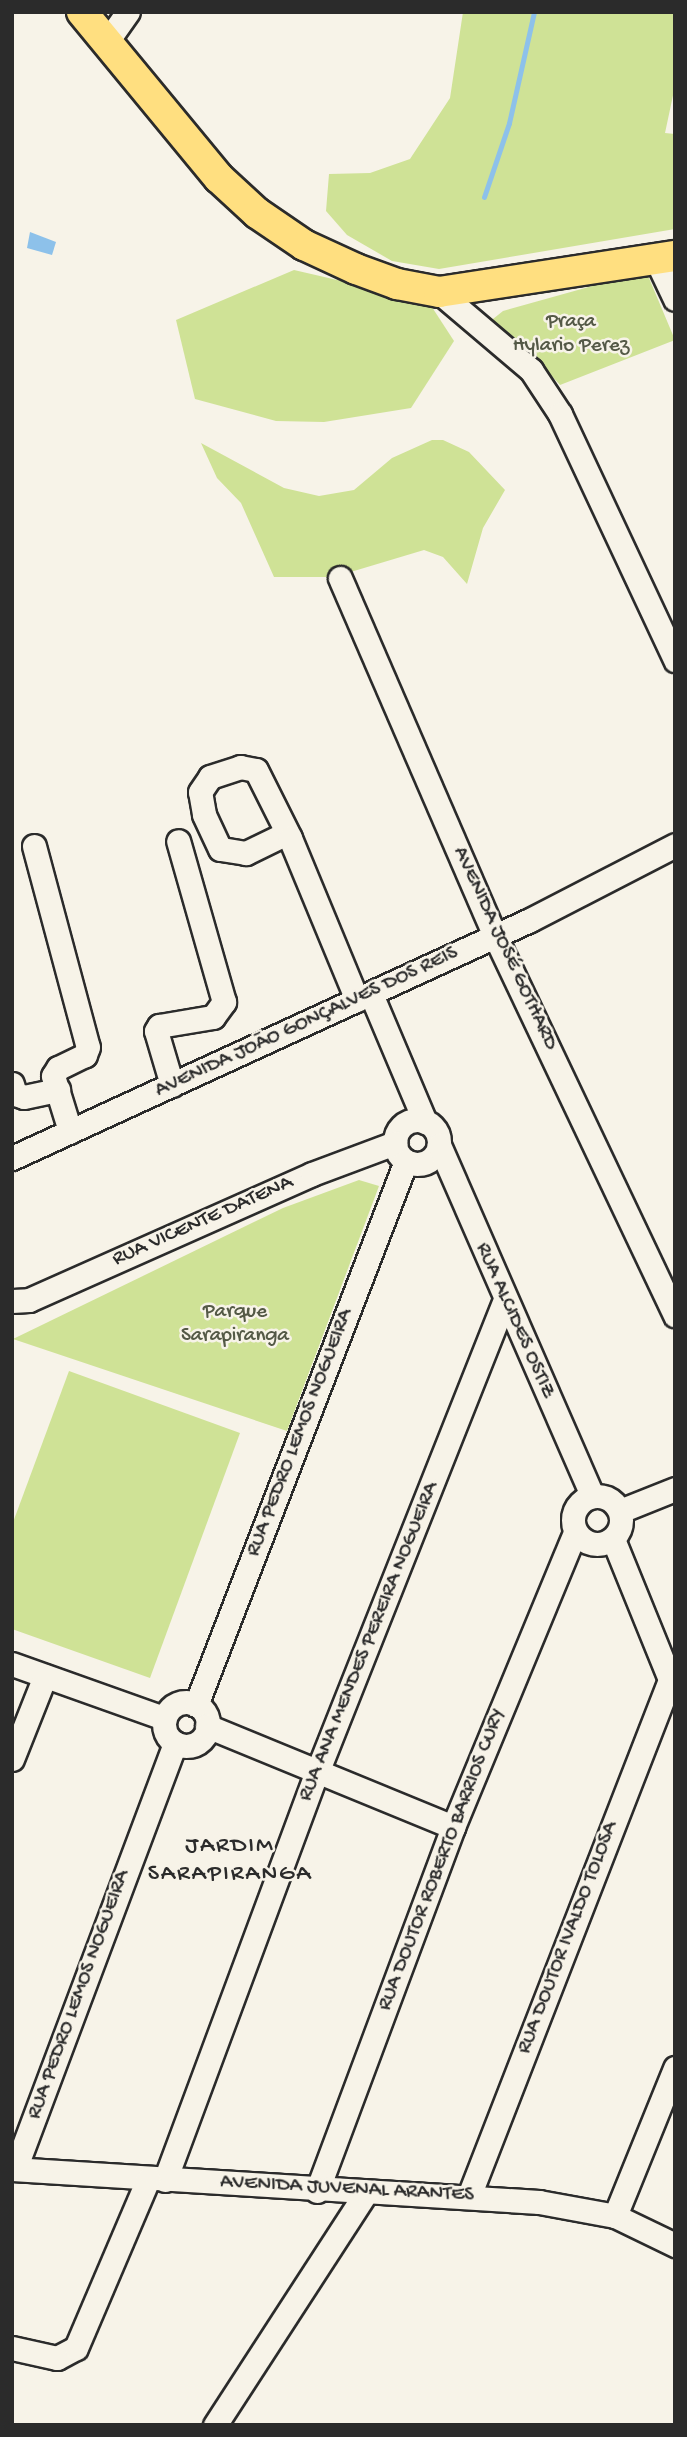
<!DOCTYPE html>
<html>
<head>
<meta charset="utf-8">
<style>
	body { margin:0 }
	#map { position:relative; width:687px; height:2437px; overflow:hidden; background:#f7f3e8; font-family:"Gochi Hand",sans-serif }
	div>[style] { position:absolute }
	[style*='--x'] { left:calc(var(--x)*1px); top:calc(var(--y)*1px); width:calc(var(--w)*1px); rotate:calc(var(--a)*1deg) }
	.green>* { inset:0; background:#cfe296 }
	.water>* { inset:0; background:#8dc1ea }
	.stream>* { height:5px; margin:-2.5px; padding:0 2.5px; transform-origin:2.5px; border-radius:2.5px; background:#8dc1ea }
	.roads { filter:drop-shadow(2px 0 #2b2b2b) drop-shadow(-2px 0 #2b2b2b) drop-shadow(0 2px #2b2b2b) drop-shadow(0 -2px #2b2b2b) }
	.minor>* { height:23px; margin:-11.5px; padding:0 11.5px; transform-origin:11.5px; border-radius:11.5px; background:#f7f3e8 }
	.minor>.ring { margin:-11.5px; padding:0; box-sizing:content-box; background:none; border:23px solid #f7f3e8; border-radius:50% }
	.major>* { height:30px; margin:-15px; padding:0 15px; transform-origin:15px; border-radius:15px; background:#ffdf80 }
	span { translate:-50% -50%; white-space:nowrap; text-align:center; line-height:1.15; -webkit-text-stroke:5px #f7f3e8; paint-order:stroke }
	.park-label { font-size:21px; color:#545946 }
	.street-label { font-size:21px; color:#2b2b2b }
	.quarter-label { font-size:24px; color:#2b2b2b; letter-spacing:2px }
	.frame { position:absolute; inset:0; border:14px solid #2b2b2b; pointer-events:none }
</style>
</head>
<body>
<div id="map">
	<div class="green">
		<i style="clip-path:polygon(463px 12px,675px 12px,675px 86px,665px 133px,675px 134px,675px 229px,439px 269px,392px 261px,347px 235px,326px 211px,329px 174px,370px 173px,410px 159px,450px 98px)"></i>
		<i style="clip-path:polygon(294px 270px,428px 301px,454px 341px,411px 408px,324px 422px,276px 421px,195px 399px,176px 320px)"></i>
		<i style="clip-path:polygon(646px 271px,675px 340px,560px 385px,525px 347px,495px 326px,493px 319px,503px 311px)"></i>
		<i style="clip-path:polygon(432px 440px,443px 440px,469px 452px,505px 490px,483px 528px,467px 584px,443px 557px,424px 550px,334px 577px,274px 577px,241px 503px,217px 478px,201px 443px,284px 488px,319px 496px,354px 490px,392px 458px)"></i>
		<i style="clip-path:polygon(359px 1180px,379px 1186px,287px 1431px,13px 1339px,283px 1208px)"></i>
		<i style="clip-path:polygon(69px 1371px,240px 1433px,150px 1678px,12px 1629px,12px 1525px)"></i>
	</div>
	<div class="water">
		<i style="clip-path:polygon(30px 232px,56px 242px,52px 255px,27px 248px)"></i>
	</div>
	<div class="stream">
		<i style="--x:484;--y:197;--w:78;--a:-71.3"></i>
		<i style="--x:509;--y:123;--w:114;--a:-77.3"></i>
	</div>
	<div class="roads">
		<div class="minor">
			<i style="--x:106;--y:43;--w:38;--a:-55"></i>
			<i style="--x:656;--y:259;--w:44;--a:64.6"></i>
			<i style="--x:439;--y:292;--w:121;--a:40.3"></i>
			<i style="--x:531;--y:370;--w:53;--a:56.6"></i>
			<i style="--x:560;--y:414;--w:272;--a:64.9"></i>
			<i style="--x:340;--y:578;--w:390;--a:66.6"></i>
			<i style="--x:495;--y:936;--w:420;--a:64.6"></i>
			<i style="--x:287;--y:833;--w:46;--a:154"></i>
			<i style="--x:246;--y:853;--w:26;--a:-171"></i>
			<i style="--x:220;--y:849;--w:38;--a:-115"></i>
			<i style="--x:204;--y:814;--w:22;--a:-100"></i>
			<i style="--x:200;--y:792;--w:18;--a:-56"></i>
			<i style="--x:210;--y:777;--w:32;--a:-18"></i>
			<i style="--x:240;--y:767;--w:16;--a:11"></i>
			<i style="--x:256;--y:770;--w:76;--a:63.4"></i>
			<i style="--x:290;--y:838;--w:175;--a:67.5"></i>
			<i style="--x:34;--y:846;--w:208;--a:75"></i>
			<i style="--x:88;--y:1047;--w:9;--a:111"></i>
			<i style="--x:85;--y:1055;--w:30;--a:154"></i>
			<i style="--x:58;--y:1068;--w:9;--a:122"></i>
			<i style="--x:53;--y:1076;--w:58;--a:72.8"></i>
			<i style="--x:371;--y:994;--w:139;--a:67.1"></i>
			<i style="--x:12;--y:1084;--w:10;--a:73"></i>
			<i style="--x:15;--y:1094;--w:9;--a:18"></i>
			<i style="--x:24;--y:1097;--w:35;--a:-12"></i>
			<i style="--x:172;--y:1085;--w:56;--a:-106.5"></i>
			<i style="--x:156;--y:1031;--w:6;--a:-59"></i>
			<i style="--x:159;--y:1026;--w:55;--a:-9.5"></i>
			<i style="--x:213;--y:1017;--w:19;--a:-54"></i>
			<i style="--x:224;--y:1002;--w:167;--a:-105.9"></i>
			<i class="ring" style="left:395px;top:1120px;width:21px;height:21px"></i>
			<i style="--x:439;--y:1145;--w:383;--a:66.4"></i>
			<i style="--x:12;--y:1158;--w:570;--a:-24.68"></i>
			<i style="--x:530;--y:920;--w:163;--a:-27.3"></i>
			<i style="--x:12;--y:1301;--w:17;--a:-3"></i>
			<i style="--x:29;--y:1300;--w:310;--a:-24"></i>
			<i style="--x:312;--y:1174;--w:89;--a:-20.5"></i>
			<i class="ring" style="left:573px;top:1496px;width:25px;height:25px"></i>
			<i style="--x:620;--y:1511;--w:59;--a:-21.8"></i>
			<i style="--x:613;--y:1539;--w:165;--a:67.9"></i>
			<i style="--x:12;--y:1664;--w:161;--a:19.6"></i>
			<i class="ring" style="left:164px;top:1702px;width:21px;height:21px"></i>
			<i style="--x:196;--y:1705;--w:583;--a:-68.89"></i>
			<i style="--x:207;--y:1726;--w:266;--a:22.3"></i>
			<i style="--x:12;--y:1759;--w:89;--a:-68.3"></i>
			<i style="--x:12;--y:2169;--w:528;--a:3.58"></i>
			<i style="--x:539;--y:2202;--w:77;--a:10.4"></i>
			<i style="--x:615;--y:2216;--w:67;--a:25.8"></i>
			<i style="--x:15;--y:2169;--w:455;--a:-69.4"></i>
			<i style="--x:165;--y:2180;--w:432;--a:-69.6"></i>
			<i style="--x:316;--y:1775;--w:509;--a:-68.32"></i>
			<i style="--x:317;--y:2191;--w:389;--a:-69.5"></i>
			<i style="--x:453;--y:1827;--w:319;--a:-67.5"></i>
			<i style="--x:469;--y:2196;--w:554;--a:-68.72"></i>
			<i style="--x:615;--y:2216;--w:160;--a:-67.9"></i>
			<i style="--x:12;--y:2348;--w:46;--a:12.5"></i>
			<i style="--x:57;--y:2358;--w:21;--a:-28"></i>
			<i style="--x:76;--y:2348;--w:184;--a:-66.9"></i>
			<i style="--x:215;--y:2425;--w:275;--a:-57"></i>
		</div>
		<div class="major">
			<i style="--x:82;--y:12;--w:215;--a:50.5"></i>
			<i style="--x:219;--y:178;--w:52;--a:42.6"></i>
			<i style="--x:257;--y:213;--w:57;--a:34.2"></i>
			<i style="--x:304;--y:245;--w:57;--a:24.8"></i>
			<i style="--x:356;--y:269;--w:44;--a:20.1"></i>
			<i style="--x:397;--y:284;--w:43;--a:10.8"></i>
			<i style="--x:439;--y:292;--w:239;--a:-8.7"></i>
		</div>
	</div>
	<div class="park-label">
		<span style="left:571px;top:335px">Praça<br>Hylario Perez</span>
		<span style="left:235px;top:1325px">Parque<br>Sarapiranga</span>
	</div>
	<div class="street-label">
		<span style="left:504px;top:949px;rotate:65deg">AVENIDA JOSÉ GOTHARD</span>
		<span style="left:307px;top:1023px;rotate:-25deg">AVENIDA JOÃO GONÇALVES DOS REIS</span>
		<span style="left:203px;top:1222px;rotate:-24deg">RUA VICENTE DATENA</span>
		<span style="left:514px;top:1321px;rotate:66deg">RUA ALCIDES OSTIZ</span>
		<span style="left:301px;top:1433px;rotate:-69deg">RUA PEDRO LEMOS NOGUEIRA</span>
		<span style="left:370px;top:1642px;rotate:-68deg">RUA ANA MENDES PEREIRA NOGUEIRA</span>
		<span style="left:443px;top:1860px;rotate:-69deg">RUA DOUTOR ROBERTO BARRIOS CURY</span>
		<span style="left:569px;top:1938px;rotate:-69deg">RUA DOUTOR IVALDO TOLOSA</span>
		<span style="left:80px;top:1995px;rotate:-70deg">RUA PEDRO LEMOS NOGUEIRA</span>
		<span style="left:347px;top:2190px;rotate:3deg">AVENIDA JUVENAL ARANTES</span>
	</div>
	<div class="quarter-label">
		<span style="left:230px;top:1861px">JARDIM<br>SARAPIRANGA</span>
	</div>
	<div class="frame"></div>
</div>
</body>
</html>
